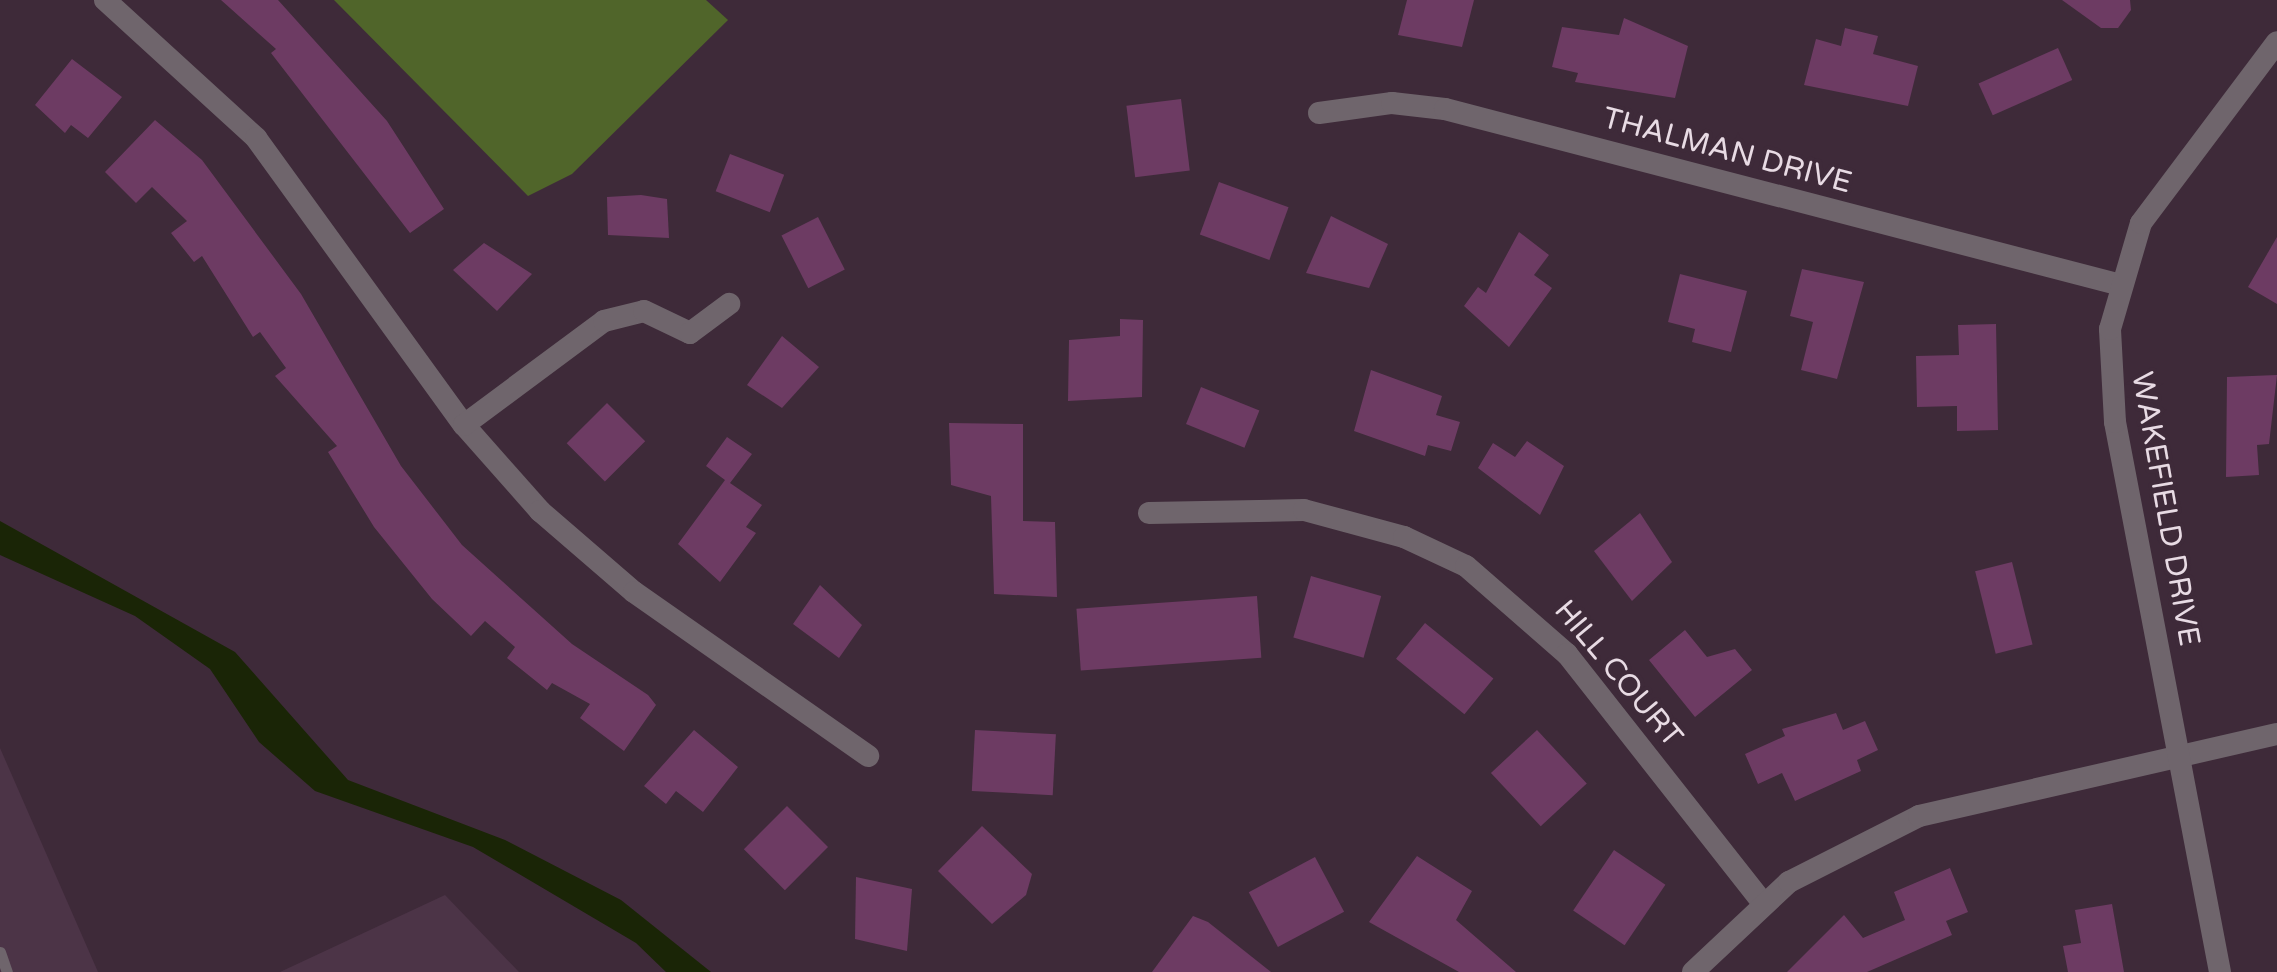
<!DOCTYPE html>
<html>
<head>
<meta charset="utf-8">
<style>
	body { margin:0 }
	#map { position:relative; width:2277px; height:972px; overflow:hidden; background:#3e2a39; font-family:"Varela Round",sans-serif }
	div>[style] { position:absolute }
	[style*='--x'] { left:calc(var(--x)*1px); top:calc(var(--y)*1px); width:calc(var(--w)*1px); rotate:calc(var(--a)*1deg) }
	.built>* { inset:0; background:#4c3447 }
	.forest>* { inset:0; background:#50652a }
	.water>* { inset:0; background:#1a2506 }
	.building>* { inset:0; background:#6d3b63; transform-origin:0 0 }
	.service>* { height:11px; margin:-5.5px; padding:0 5.5px; transform-origin:5.5px; border-radius:5.5px; background:#6f656c }
	.minor>* { height:22px; margin:-11px; padding:0 11px; transform-origin:11px; border-radius:11px; background:#6f656c }
	span { translate:-50% -50%; white-space:nowrap; text-align:center; line-height:1.15; -webkit-text-stroke:8px #3e2a39; paint-order:stroke }
	.street-label { font-size:30px; color:#e8dbe4 }
</style>
</head>
<body>
<div id="map">
	<div class="built">
		<i style="clip-path:polygon(0 748px,98px 972px,0 972px)"></i>
		<i style="clip-path:polygon(445px 895px,519px 972px,280px 972px)"></i>
	</div>
	<div class="forest">
		<i style="clip-path:polygon(334px 0,706px 0,728px 20px,572px 174px,528px 196px)"></i>
	</div>
	<div class="water">
		<i style="clip-path:polygon(0 521px,235px 652px,348px 780px,505px 840px,621px 900px,711px 972px,666px 972px,636px 943px,473px 847px,315px 791px,259px 742px,210px 669px,135px 616px,0 555px)"></i>
	</div>
	<div class="building">
		<i style="clip-path:polygon(221px 0,278px 0,387px 121px,444px 209px,410px 233px,271px 53px,276px 49px)"></i>
		<i style="clip-path:polygon(1407px 0,1474px 0,1462px 47px,1398px 35px)"></i>
		<i style="clip-path:polygon(2062px 0,2130px 0,2131px 10px,2118px 28px,2101px 28px)"></i>
		<i style="clip-path:polygon(1624px 18px,1688px 46px,1675px 98px,1575px 82px,1578px 73px,1552px 67px,1562px 27px,1619px 35px)"></i>
		<i style="clip-path:polygon(1845px 28px,1878px 36px,1873px 54px,1918px 66px,1908px 106px,1804px 85px,1816px 39px,1841px 46px)"></i>
		<i style="left:2058px;top:48px;width:35px;height:87px;rotate:66deg"></i>
		<i style="clip-path:polygon(72px 59px,122px 97px,88px 138px,71px 125px,65px 133px,35px 105px)"></i>
		<i style="left:1181px;top:99px;width:72px;height:55px;rotate:83deg"></i>
		<i style="clip-path:polygon(155px 120px,202px 160px,301px 294px,401px 466px,462px 545px,572px 644px,648px 695px,656px 705px,624px 751px,580px 718px,590px 704px,552px 683px,547px 690px,507px 658px,515px 647px,485px 621px,471px 636px,432px 599px,374px 527px,328px 452px,337px 446px,275px 376px,286px 368px,260px 332px,253px 337px,202px 256px,194px 262px,171px 233px,187px 221px,152px 187px,136px 203px,105px 172px)"></i>
		<i style="left:730px;top:154px;width:58px;height:40px;rotate:21deg"></i>
		<i style="left:1219px;top:182px;width:74px;height:56px;rotate:20deg"></i>
		<i style="clip-path:polygon(641px 195px,667px 199px,669px 238px,608px 235px,607px 197px)"></i>
		<i style="clip-path:polygon(1331px 216px,1388px 244px,1369px 288px,1306px 273px)"></i>
		<i style="left:818px;top:217px;width:59px;height:41px;rotate:63deg"></i>
		<i style="clip-path:polygon(1519px 232px,1549px 255px,1534px 275px,1552px 288px,1509px 347px,1464px 306px,1478px 287px,1486px 293px)"></i>
		<i style="clip-path:polygon(2277px 237px,2277px 304px,2248px 287px)"></i>
		<i style="clip-path:polygon(484px 243px,532px 274px,497px 311px,453px 270px)"></i>
		<i style="clip-path:polygon(1802px 269px,1864px 282px,1837px 379px,1801px 370px,1813px 322px,1790px 316px)"></i>
		<i style="clip-path:polygon(1680px 274px,1747px 291px,1731px 352px,1692px 342px,1695px 329px,1668px 322px)"></i>
		<i style="clip-path:polygon(1120px 319px,1143px 320px,1142px 397px,1068px 401px,1069px 340px,1120px 336px)"></i>
		<i style="clip-path:polygon(1996px 324px,1998px 430px,1957px 431px,1957px 406px,1917px 407px,1916px 356px,1959px 355px,1958px 325px)"></i>
		<i style="clip-path:polygon(782px 336px,819px 367px,782px 408px,747px 385px)"></i>
		<i style="clip-path:polygon(1371px 370px,1442px 396px,1436px 415px,1460px 422px,1451px 451px,1428px 445px,1425px 456px,1354px 431px)"></i>
		<i style="clip-path:polygon(2277px 375px,2269px 444px,2257px 445px,2259px 475px,2226px 477px,2227px 377px)"></i>
		<i style="left:1201px;top:387px;width:63px;height:40px;rotate:22deg"></i>
		<i style="left:607px;top:403px;width:54px;height:57px;rotate:45deg"></i>
		<i style="clip-path:polygon(949px 423px,1023px 424px,1023px 521px,1055px 522px,1057px 597px,994px 594px,991px 496px,951px 485px)"></i>
		<i style="clip-path:polygon(727px 437px,752px 454px,730px 483px,762px 505px,746px 527px,756px 533px,720px 582px,678px 544px,725px 480px,706px 466px)"></i>
		<i style="clip-path:polygon(1527px 441px,1564px 466px,1540px 515px,1478px 468px,1493px 443px,1515px 457px)"></i>
		<i style="clip-path:polygon(1640px 513px,1672px 562px,1632px 601px,1594px 551px)"></i>
		<i style="left:2012px;top:562px;width:85px;height:38px;rotate:76deg"></i>
		<i style="left:1311px;top:576px;width:73px;height:64px;rotate:16deg"></i>
		<i style="clip-path:polygon(820px 585px,862px 625px,839px 658px,793px 624px)"></i>
		<i style="left:1257px;top:596px;width:62px;height:181px;rotate:86deg"></i>
		<i style="left:1425px;top:623px;width:88px;height:46px;rotate:39deg"></i>
		<i style="clip-path:polygon(1685px 630px,1707px 657px,1735px 649px,1752px 670px,1695px 717px,1649px 660px)"></i>
		<i style="clip-path:polygon(1836px 713px,1843px 730px,1865px 721px,1878px 750px,1857px 760px,1861px 771px,1795px 801px,1782px 773px,1758px 784px,1745px 754px,1785px 736px,1782px 729px)"></i>
		<i style="clip-path:polygon(694px 730px,738px 767px,703px 812px,676px 791px,666px 804px,644px 786px)"></i>
		<i style="left:975px;top:730px;width:81px;height:61px;rotate:3deg"></i>
		<i style="left:1537px;top:730px;width:73px;height:63px;rotate:47deg"></i>
		<i style="left:787px;top:806px;width:58px;height:61px;rotate:45deg"></i>
		<i style="clip-path:polygon(982px 826px,1032px 874px,1026px 895px,992px 924px,938px 871px)"></i>
		<i style="left:1614px;top:850px;width:62px;height:73px;rotate:34deg"></i>
		<i style="clip-path:polygon(1417px 856px,1472px 891px,1456px 920px,1516px 972px,1459px 972px,1369px 922px)"></i>
		<i style="left:1315px;top:857px;width:62px;height:75px;rotate:62deg"></i>
		<i style="clip-path:polygon(1950px 868px,1968px 912px,1946px 921px,1952px 935px,1867px 972px,1787px 972px,1844px 915px,1863px 938px,1905px 920px,1894px 892px)"></i>
		<i style="clip-path:polygon(856px 877px,912px 889px,907px 951px,855px 939px)"></i>
		<i style="clip-path:polygon(2112px 904px,2124px 972px,2068px 972px,2063px 946px,2081px 943px,2075px 910px)"></i>
		<i style="clip-path:polygon(1193px 916px,1208px 922px,1271px 972px,1152px 972px)"></i>
	</div>
	<div class="service">
		<i style="--x:0;--y:952;--w:21;--a:71"></i>
	</div>
	<div class="minor">
		<i style="--x:105;--y:0;--w:205;--a:42.4"></i>
		<i style="--x:256;--y:138;--w:354;--a:54.1"></i>
		<i style="--x:464;--y:425;--w:115;--a:48.5"></i>
		<i style="--x:540;--y:511;--w:124;--a:40.8"></i>
		<i style="--x:634;--y:592;--w:286;--a:35"></i>
		<i style="--x:1319;--y:113;--w:74;--a:-7.8"></i>
		<i style="--x:1392;--y:103;--w:53;--a:6.5"></i>
		<i style="--x:1445;--y:109;--w:694;--a:14.6"></i>
		<i style="--x:464;--y:425;--w:174;--a:-36.6"></i>
		<i style="--x:604;--y:321;--w:41;--a:-14"></i>
		<i style="--x:644;--y:311;--w:51;--a:25.6"></i>
		<i style="--x:690;--y:333;--w:49;--a:-36.6"></i>
		<i style="--x:1149;--y:513;--w:155;--a:-1.1"></i>
		<i style="--x:1304;--y:510;--w:104;--a:15.1"></i>
		<i style="--x:1404;--y:537;--w:68;--a:25.1"></i>
		<i style="--x:1466;--y:566;--w:134;--a:41.1"></i>
		<i style="--x:1567;--y:654;--w:317;--a:51.8"></i>
		<i style="--x:1693;--y:972;--w:132;--a:-43.2"></i>
		<i style="--x:1789;--y:882;--w:146;--a:-26.9"></i>
		<i style="--x:1919;--y:816;--w:367;--a:-12.9"></i>
		<i style="--x:2220;--y:972;--w:560;--a:-100.81"></i>
		<i style="--x:2115;--y:422;--w:93;--a:-93.1"></i>
		<i style="--x:2110;--y:329;--w:110;--a:-73.7"></i>
		<i style="--x:2141;--y:223;--w:226;--a:-53.1"></i>
	</div>
	<div class="street-label">
		<span style="left:1727px;top:151px;rotate:15deg">THALMAN DRIVE</span>
		<span style="left:2165px;top:509px;rotate:80deg">WAKEFIELD DRIVE</span>
		<span style="left:1618px;top:674px;rotate:50deg">HILL COURT</span>
	</div>
</div>
</body>
</html>
